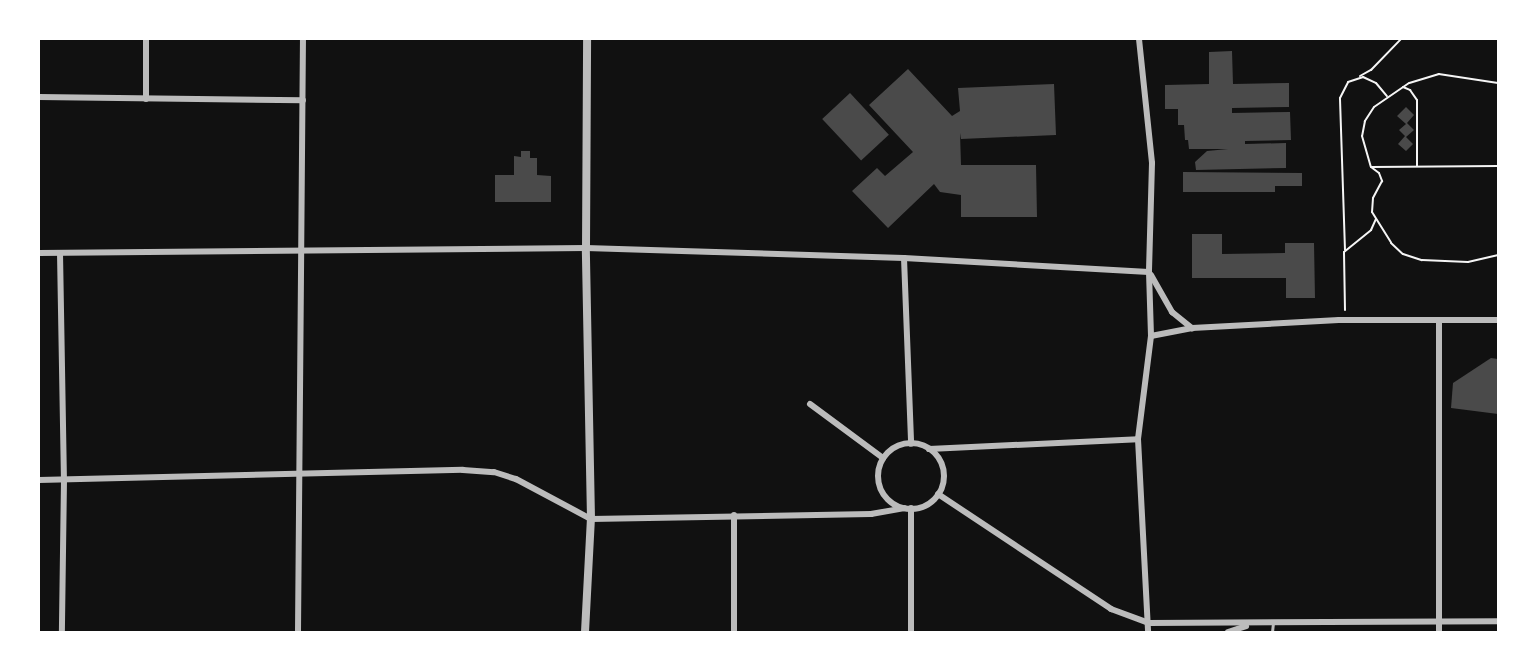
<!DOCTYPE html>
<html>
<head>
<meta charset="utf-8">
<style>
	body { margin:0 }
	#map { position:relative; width:1537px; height:671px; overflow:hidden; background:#111; font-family:Rubik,sans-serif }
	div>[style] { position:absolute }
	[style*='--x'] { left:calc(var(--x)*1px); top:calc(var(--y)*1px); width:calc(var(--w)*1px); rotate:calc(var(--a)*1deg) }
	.building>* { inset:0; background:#4a4a4a; transform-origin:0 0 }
	.path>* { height:2px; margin:-1px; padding:0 1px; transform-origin:1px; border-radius:1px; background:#f5f5f5 }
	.service>* { height:3px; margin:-1.5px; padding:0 1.5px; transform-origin:1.5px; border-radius:1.5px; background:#bcbcbc }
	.minor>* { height:6px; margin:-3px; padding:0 3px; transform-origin:3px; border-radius:3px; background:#bcbcbc }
	.minor>.ring { margin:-3px; padding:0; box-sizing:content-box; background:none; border:6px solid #bcbcbc; border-radius:50% }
	.tertiary>* { height:8px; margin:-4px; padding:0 4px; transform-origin:4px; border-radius:4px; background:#bcbcbc }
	span { translate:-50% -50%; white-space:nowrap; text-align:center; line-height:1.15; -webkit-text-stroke:4.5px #fff; paint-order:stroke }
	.frame { position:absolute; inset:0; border:40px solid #fff; pointer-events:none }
</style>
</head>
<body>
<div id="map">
	<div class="building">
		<i style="clip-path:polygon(1232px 51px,1233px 84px,1289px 83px,1289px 107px,1232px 108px,1232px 113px,1290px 112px,1291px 140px,1245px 141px,1245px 144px,1286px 143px,1286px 168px,1196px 170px,1195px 162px,1207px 151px,1228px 149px,1189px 149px,1188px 140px,1185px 140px,1184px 125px,1178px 125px,1178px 109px,1165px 109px,1165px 85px,1209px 84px,1209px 52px)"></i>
		<i style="clip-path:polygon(908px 69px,952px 116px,960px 111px,958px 88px,1054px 84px,1056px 135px,961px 139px,960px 133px,961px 165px,1036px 165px,1037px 217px,961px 217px,961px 195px,940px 192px,934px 184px,888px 228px,852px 191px,877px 168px,885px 176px,913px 152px,869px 105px)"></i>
		<i style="left:850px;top:93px;width:57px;height:38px;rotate:47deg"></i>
		<i style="clip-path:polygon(1406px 107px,1414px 115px,1407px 123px,1414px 130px,1406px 137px,1413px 144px,1406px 151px,1398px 144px,1405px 136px,1399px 130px,1406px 124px,1397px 116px)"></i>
		<i style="clip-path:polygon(521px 151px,530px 151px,530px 158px,537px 158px,537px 175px,551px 176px,551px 202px,495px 202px,495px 175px,514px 175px,514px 156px,521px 157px)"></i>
		<i style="clip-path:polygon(1183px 172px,1302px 173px,1302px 186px,1275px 186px,1275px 192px,1183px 192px)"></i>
		<i style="clip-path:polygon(1192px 234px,1222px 234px,1222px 254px,1285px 253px,1285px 243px,1314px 243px,1315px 298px,1286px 298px,1286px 278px,1192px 278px)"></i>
		<i style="clip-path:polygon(1491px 358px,1498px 359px,1498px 414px,1451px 408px,1453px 383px)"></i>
	</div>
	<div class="path">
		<i style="--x:1360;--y:76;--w:13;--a:-29"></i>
		<i style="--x:1371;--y:70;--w:43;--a:-45.9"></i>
		<i style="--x:1498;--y:83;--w:60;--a:-171.3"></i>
		<i style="--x:1439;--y:74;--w:31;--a:163"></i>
		<i style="--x:1409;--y:83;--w:42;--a:145.6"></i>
		<i style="--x:1374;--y:107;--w:17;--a:123"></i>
		<i style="--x:1365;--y:121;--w:15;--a:101"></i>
		<i style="--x:1362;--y:136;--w:32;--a:74"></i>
		<i style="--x:1371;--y:167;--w:10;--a:37"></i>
		<i style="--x:1379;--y:173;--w:9;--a:69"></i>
		<i style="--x:1382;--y:181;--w:19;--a:118"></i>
		<i style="--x:1373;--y:198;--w:14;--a:94"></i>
		<i style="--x:1372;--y:212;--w:36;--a:58"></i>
		<i style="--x:1391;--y:243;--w:16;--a:43"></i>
		<i style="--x:1403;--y:254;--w:20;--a:18"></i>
		<i style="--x:1422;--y:260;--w:46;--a:2.5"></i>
		<i style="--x:1468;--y:262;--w:31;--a:-13"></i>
		<i style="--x:1403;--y:87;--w:8;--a:23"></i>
		<i style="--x:1410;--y:90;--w:12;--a:55"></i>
		<i style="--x:1417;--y:100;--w:66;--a:90"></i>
		<i style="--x:1372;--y:167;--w:126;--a:-0.5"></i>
		<i style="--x:1345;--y:250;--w:152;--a:-91.9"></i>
		<i style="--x:1340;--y:98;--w:18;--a:-63"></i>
		<i style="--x:1348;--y:82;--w:16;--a:-18"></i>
		<i style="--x:1363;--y:77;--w:14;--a:25"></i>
		<i style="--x:1376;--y:83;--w:17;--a:50"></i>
		<i style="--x:1345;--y:310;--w:58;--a:-91"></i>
		<i style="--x:1344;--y:252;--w:35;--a:-39"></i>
		<i style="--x:1371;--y:230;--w:12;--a:-66"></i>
	</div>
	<div class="service">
		<i style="--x:1272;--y:632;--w:9;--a:-84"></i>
	</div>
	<div class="minor">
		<i style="--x:146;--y:39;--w:60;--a:90"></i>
		<i style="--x:1139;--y:39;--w:125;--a:84"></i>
		<i style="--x:1152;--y:163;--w:109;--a:91.6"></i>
		<i style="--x:1149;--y:272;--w:64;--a:88.2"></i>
		<i style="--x:1151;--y:336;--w:104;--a:97.2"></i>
		<i style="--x:1138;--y:439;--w:193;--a:87"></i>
		<i style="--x:39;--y:97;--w:264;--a:0.7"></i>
		<i style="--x:39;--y:253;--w:547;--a:-0.52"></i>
		<i style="--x:586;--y:248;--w:318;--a:1.8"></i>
		<i style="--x:904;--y:258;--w:245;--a:3.3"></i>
		<i style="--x:60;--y:253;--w:227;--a:89"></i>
		<i style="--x:64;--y:480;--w:152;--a:90.8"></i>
		<i style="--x:904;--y:258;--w:186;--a:87.8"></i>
		<i style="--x:1151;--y:275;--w:43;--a:60.4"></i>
		<i style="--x:1172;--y:312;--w:26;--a:39"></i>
		<i style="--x:1151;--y:336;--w:42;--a:-11"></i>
		<i style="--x:1192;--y:328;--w:147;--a:-3.1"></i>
		<i style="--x:1339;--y:320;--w:159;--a:0"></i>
		<i style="--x:810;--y:404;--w:91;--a:36.5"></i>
		<i class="ring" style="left:878px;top:443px;width:60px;height:60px"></i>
		<i style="--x:929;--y:449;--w:209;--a:-2.7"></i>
		<i style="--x:39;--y:480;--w:424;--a:-1.4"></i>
		<i style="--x:463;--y:470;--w:31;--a:4"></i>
		<i style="--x:494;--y:472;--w:23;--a:18"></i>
		<i style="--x:516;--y:479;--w:85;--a:28.1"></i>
		<i style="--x:591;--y:519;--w:280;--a:-1"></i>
		<i style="--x:871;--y:514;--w:34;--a:-10"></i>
		<i style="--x:938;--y:494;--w:208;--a:33.6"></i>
		<i style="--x:1111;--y:609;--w:40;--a:20.2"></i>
		<i style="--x:1149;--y:623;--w:349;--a:-0.3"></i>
		<i style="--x:911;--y:508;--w:124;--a:90"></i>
		<i style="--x:734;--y:515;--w:117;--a:90"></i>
		<i style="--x:298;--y:632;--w:593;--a:-89.52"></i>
		<i style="--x:1228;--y:632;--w:19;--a:-18"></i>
		<i style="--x:1439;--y:632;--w:312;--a:-90"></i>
	</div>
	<div class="tertiary">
		<i style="--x:585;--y:632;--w:113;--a:-87"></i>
		<i style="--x:591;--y:519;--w:271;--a:-91.1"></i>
		<i style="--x:586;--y:248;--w:209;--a:-89.7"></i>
	</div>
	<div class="frame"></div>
</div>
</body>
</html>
